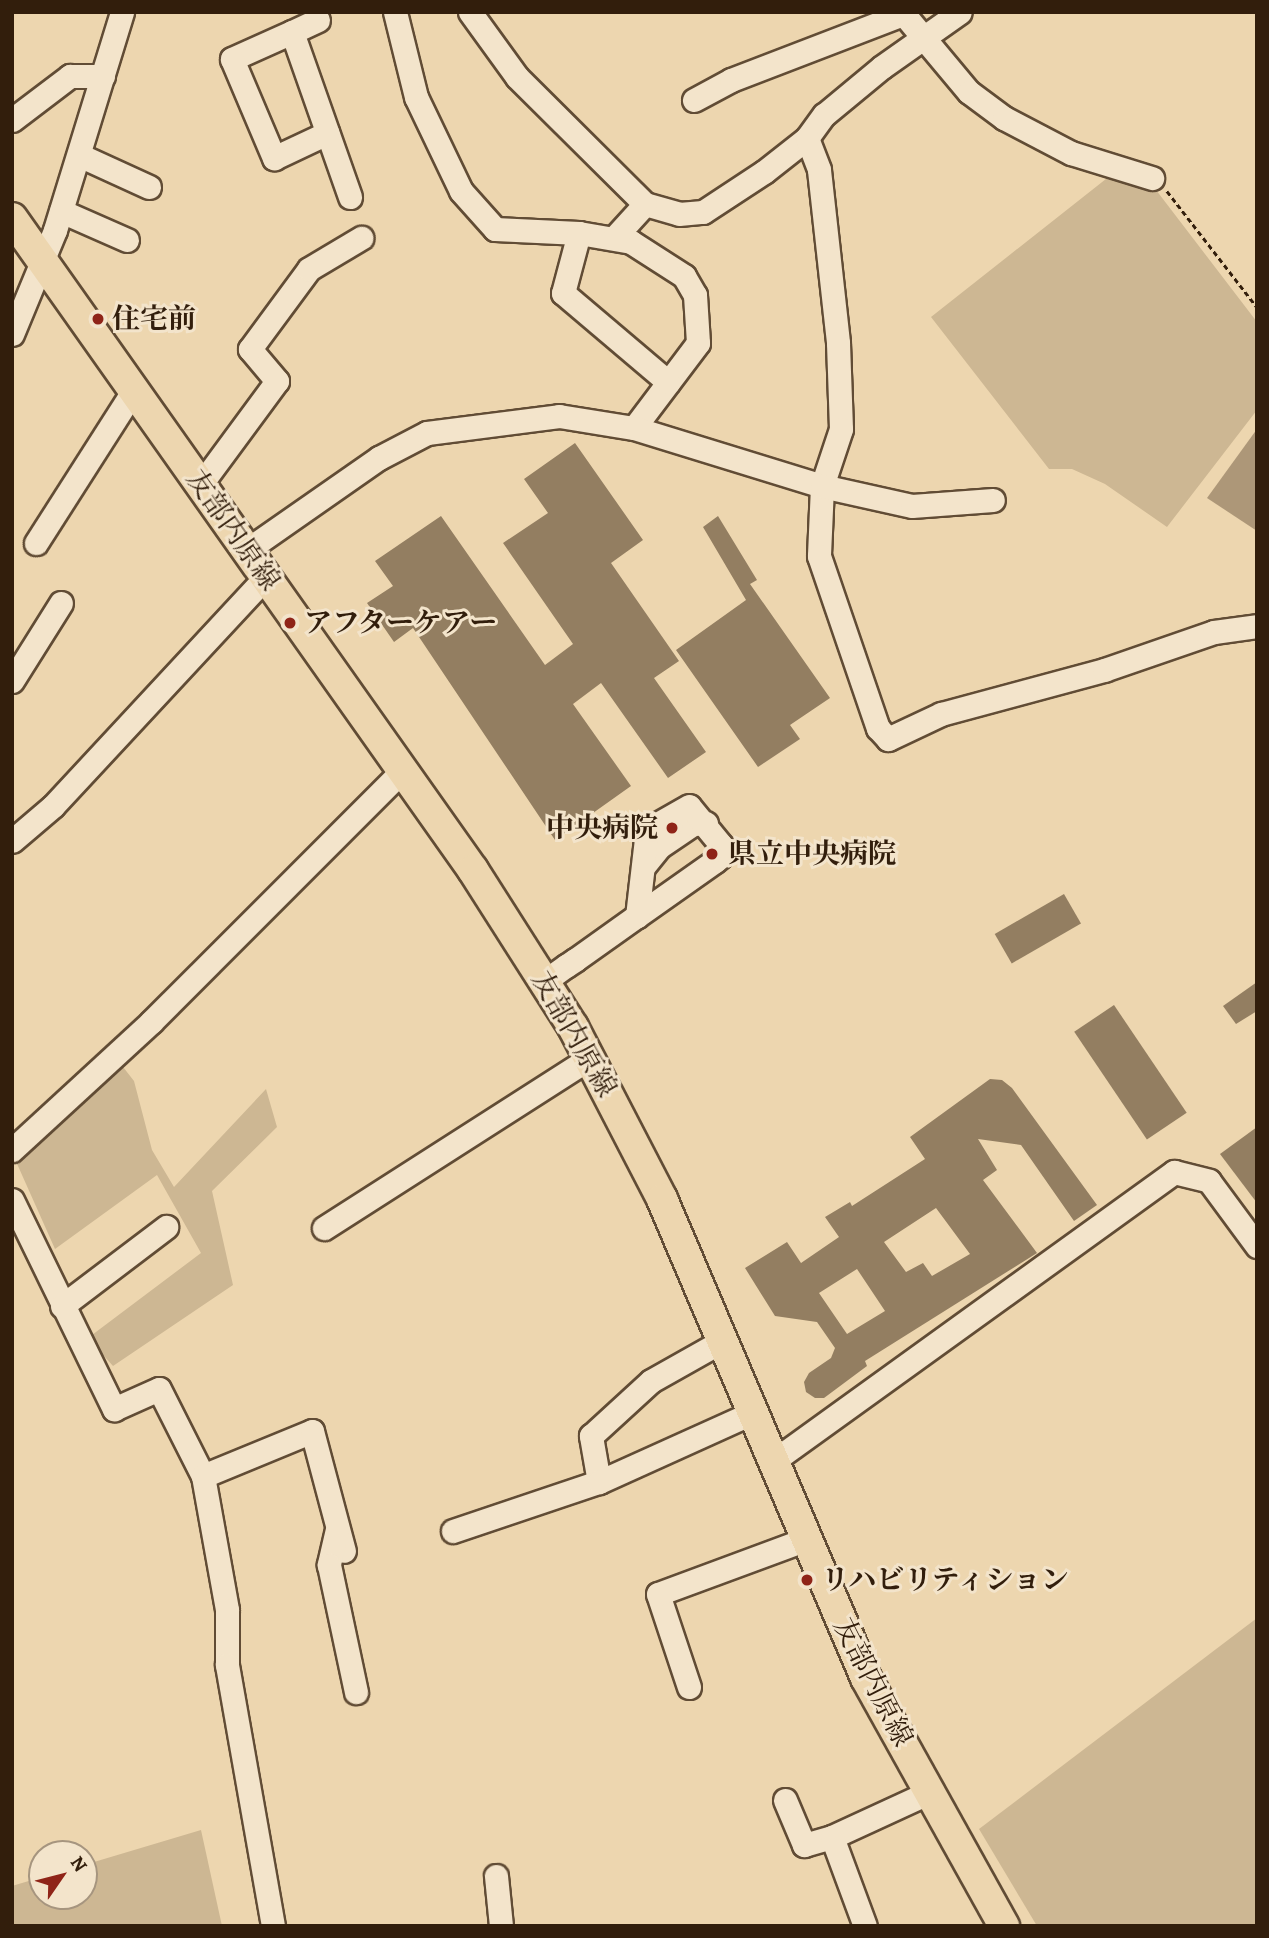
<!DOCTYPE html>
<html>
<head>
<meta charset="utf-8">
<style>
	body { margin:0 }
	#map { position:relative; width:1269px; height:1938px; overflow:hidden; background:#edd6af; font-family:Alegreya,"Noto Serif JP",serif }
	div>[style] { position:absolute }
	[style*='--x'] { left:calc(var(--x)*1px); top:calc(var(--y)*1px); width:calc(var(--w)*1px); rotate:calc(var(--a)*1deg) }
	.green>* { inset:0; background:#cdb793 }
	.water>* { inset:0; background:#ad9778 }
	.building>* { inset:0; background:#937e61; transform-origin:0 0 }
	.path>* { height:2.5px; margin-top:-1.25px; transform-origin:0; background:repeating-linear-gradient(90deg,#321e0c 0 5px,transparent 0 8.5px) }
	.roads { filter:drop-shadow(2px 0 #614c35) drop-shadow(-2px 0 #614c35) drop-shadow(0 2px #614c35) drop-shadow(0 -2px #614c35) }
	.minor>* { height:23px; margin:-11.5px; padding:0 11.5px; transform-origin:11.5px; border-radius:11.5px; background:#f3e4cb }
	.major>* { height:30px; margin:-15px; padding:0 15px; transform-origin:15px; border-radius:15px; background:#edd6af }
	.dots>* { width:19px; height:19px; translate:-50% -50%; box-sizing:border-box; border:4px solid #f3e4cb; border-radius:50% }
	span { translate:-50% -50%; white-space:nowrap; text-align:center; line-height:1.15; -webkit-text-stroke:6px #f3e4cb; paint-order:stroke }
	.poi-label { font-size:28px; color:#321e0c; font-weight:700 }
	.left { translate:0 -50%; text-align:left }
	.right { translate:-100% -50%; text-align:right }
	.street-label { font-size:28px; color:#321e0c }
	.frame { position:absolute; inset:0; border:14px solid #321e0c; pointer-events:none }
	.north { position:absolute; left:28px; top:1840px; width:70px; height:70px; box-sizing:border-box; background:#f3e4cb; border:2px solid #a6957f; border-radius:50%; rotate:55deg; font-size:19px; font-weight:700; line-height:28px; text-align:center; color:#321e0c }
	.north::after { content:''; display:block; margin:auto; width:24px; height:32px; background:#8f2418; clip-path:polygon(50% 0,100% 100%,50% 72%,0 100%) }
</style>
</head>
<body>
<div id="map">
	<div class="green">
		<i style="clip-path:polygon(1111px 175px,1153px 186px,1257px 322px,1257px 410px,1167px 527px,1105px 484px,1072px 469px,1049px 469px,931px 317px)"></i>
		<i style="clip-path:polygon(116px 1058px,134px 1081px,152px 1150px,174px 1187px,266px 1089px,277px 1127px,212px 1191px,233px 1285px,113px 1366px,88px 1338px,201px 1253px,157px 1175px,55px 1249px,14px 1157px)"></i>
		<i style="clip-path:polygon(1257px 1618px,1257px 1926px,1037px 1926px,979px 1829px)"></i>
		<i style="clip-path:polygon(201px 1830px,222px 1926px,12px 1926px,12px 1886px,42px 1877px,42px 1896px,84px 1896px,84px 1865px)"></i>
	</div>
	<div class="water">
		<i style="clip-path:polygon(1257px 429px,1257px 531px,1207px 498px)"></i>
	</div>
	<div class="building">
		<i style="clip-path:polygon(575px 443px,643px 540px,611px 563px,679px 661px,654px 678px,706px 752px,668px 778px,601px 683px,573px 704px,631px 786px,555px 840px,413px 628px,394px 642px,367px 603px,393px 586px,375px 561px,441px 516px,545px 665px,573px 644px,503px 543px,548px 513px,524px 479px)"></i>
		<i style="clip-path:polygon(718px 516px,757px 580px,750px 584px,830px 698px,790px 725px,800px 739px,758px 767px,676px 650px,746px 600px,703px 527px)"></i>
		<i style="left:1064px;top:894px;width:34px;height:80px;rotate:60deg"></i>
		<i style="clip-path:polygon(1257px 982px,1257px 1011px,1236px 1024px,1223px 1006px)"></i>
		<i style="left:1114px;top:1005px;width:130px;height:48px;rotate:56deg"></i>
		<i style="clip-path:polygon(evenodd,990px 1079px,1002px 1080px,1012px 1088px,1097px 1205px,1074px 1221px,1021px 1145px,978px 1139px,997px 1170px,983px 1180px,1037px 1253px,865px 1361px,867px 1366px,824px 1398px,815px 1398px,806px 1392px,804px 1382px,809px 1373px,831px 1358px,835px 1348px,817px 1322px,775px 1316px,745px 1268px,787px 1242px,801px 1263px,839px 1237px,825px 1217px,850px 1202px,852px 1206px,925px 1159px,910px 1137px,990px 1079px,936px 1208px,970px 1254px,932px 1276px,923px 1263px,906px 1272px,884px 1242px,936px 1208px,990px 1079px,857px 1269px,885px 1311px,847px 1334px,819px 1293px,857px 1269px)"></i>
		<i style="clip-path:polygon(1257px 1127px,1257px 1203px,1220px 1154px)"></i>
	</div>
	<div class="path">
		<i style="--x:1167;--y:191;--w:147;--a:52.2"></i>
	</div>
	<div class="roads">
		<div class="minor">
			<i style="--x:395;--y:12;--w:88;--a:76.1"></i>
			<i style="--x:416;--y:97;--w:104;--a:64.4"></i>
			<i style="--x:461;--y:191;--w:51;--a:48.2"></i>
			<i style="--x:495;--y:229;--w:84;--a:2.7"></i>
			<i style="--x:579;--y:233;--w:53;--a:9.8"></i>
			<i style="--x:631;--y:242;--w:63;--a:32.7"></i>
			<i style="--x:684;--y:276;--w:22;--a:60"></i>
			<i style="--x:695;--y:295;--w:48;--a:86.4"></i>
			<i style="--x:698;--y:343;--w:106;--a:127"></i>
			<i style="--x:470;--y:12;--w:80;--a:54.1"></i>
			<i style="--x:517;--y:77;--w:180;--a:44.8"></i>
			<i style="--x:645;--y:204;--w:35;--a:16"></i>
			<i style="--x:679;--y:214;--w:24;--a:-5"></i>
			<i style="--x:703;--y:212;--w:73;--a:-33.3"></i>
			<i style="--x:764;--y:172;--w:55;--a:-38.3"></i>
			<i style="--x:807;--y:138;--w:29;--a:-54"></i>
			<i style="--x:824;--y:115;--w:75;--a:-39.6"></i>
			<i style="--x:882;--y:67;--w:95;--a:-35.2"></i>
			<i style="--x:902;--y:12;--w:104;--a:50.1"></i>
			<i style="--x:969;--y:92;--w:44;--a:36.6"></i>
			<i style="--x:1004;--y:118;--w:76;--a:27.6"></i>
			<i style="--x:1071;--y:153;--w:85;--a:17.2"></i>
			<i style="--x:318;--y:20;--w:29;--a:155"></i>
			<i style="--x:292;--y:32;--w:175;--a:70.6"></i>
			<i style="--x:292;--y:32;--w:66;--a:155.8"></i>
			<i style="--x:232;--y:59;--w:108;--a:67"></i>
			<i style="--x:274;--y:158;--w:59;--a:-25.3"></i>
			<i style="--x:694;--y:100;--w:42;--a:-28.4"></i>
			<i style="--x:731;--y:80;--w:184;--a:-21"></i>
			<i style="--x:12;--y:120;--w:73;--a:-37.2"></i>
			<i style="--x:70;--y:76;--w:33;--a:0"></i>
			<i style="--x:807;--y:138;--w:34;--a:69"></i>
			<i style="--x:819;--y:170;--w:174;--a:83.7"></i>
			<i style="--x:838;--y:343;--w:86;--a:88"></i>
			<i style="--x:841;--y:429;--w:60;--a:108.4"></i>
			<i style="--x:822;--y:486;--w:70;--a:92.5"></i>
			<i style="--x:819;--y:556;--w:182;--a:71.1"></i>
			<i style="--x:878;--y:728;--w:15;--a:48"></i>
			<i style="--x:888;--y:739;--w:59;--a:-25.3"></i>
			<i style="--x:941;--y:714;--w:169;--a:-15.1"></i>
			<i style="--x:1104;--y:670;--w:116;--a:-19.1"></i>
			<i style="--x:1214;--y:632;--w:43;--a:-7.9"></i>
			<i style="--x:79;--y:155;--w:77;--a:24.6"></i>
			<i style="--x:61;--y:211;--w:72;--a:23.7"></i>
			<i style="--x:579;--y:233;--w:62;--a:104.9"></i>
			<i style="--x:563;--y:293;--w:138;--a:40.3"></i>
			<i style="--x:614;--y:238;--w:46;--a:-47.6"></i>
			<i style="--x:12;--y:334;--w:113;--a:-67.5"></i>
			<i style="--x:55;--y:230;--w:228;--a:-72.9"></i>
			<i style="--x:201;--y:484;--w:128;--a:-53.6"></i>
			<i style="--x:277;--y:381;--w:42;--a:-130.2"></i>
			<i style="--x:250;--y:349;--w:99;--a:-53.6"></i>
			<i style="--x:309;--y:269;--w:61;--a:-30.8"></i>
			<i style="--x:36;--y:543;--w:184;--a:-57.4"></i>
			<i style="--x:247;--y:550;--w:161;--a:-34.9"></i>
			<i style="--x:379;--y:458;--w:54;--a:-27.5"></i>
			<i style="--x:427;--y:433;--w:133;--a:-7.3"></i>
			<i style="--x:559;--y:416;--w:76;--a:9.1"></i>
			<i style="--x:634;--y:428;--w:197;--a:17.1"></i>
			<i style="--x:822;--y:486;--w:92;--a:12.5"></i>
			<i style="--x:912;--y:506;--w:81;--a:-4.2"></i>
			<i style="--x:12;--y:681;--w:92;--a:-57.9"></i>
			<i style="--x:12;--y:841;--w:54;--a:-40.5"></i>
			<i style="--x:53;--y:806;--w:311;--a:-47.1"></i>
			<i style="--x:643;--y:867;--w:26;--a:-51"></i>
			<i style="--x:659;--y:847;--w:41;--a:-34.1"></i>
			<i style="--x:693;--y:824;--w:13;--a:-4"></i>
			<i style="--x:545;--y:981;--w:26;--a:-36"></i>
			<i style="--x:566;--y:966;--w:11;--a:-34"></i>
			<i style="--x:575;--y:960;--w:76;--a:-35.4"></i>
			<i style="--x:637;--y:916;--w:95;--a:-35.2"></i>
			<i style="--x:715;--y:861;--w:6;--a:-39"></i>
			<i style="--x:720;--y:857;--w:12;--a:-85"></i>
			<i style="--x:721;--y:845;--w:50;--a:-129.4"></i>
			<i style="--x:689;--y:806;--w:48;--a:150.3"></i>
			<i style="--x:647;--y:830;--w:87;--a:96.6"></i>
			<i style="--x:12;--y:1150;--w:189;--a:-42.6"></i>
			<i style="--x:151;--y:1022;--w:355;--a:-45"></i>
			<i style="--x:12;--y:1200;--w:233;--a:64"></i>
			<i style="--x:114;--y:1409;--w:49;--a:-24"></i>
			<i style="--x:159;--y:1389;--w:97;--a:63.2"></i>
			<i style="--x:203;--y:1476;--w:136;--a:79.8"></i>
			<i style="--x:227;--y:1610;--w:55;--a:90"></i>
			<i style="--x:227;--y:1665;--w:265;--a:80"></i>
			<i style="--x:324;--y:1228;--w:316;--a:-32.6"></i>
			<i style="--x:62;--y:1306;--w:131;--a:-37.2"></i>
			<i style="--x:772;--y:1462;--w:496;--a:-35.8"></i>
			<i style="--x:1174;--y:1172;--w:36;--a:14"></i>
			<i style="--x:1209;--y:1181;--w:81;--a:53.6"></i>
			<i style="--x:203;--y:1476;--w:118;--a:-22.4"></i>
			<i style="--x:312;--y:1431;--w:124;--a:75.1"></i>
			<i style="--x:599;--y:1482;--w:47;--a:-99.9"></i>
			<i style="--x:591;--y:1436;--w:81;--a:-42.5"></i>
			<i style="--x:651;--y:1381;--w:81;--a:-29.4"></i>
			<i style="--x:337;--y:1529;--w:37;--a:103"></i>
			<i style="--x:329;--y:1565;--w:130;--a:78"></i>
			<i style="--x:453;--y:1531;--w:154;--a:-18.6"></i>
			<i style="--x:599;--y:1482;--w:168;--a:-24.3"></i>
			<i style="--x:689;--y:1687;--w:98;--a:-108.4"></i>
			<i style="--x:658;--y:1594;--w:156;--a:-20.3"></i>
			<i style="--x:785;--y:1800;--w:49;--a:67.1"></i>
			<i style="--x:804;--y:1845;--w:29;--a:-16"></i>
			<i style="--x:832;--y:1837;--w:110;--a:-24.7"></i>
			<i style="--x:832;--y:1837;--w:95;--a:69.7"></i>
			<i style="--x:496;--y:1876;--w:50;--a:84.3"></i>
		</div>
		<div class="major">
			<i style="--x:12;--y:218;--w:799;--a:54.74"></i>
			<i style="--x:473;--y:870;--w:186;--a:57.5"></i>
			<i style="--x:573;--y:1027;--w:194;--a:62.6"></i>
			<i style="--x:662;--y:1199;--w:521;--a:66.93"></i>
			<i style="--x:866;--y:1678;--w:284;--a:60.9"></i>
		</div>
	</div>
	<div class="dots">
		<i style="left:98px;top:319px;background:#8f2418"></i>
		<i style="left:290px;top:623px;background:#8f2418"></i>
		<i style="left:672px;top:828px;background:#8f2418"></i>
		<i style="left:712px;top:854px;background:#8f2418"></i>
		<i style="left:807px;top:1580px;background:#8f2418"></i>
	</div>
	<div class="poi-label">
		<span class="left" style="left:112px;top:319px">住宅前</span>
		<span class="left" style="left:304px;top:623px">アフターケアー</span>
		<span class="right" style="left:658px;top:828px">中央病院</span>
		<span class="left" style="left:728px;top:854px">県立中央病院</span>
		<span class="left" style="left:821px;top:1580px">リハビリティション</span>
	</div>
	<div class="street-label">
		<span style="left:233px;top:530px;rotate:55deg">友部内原線</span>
		<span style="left:574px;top:1034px;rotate:60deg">友部内原線</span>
		<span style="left:873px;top:1682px;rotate:63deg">友部内原線</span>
	</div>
	<div class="frame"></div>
	<div class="north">N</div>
</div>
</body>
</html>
